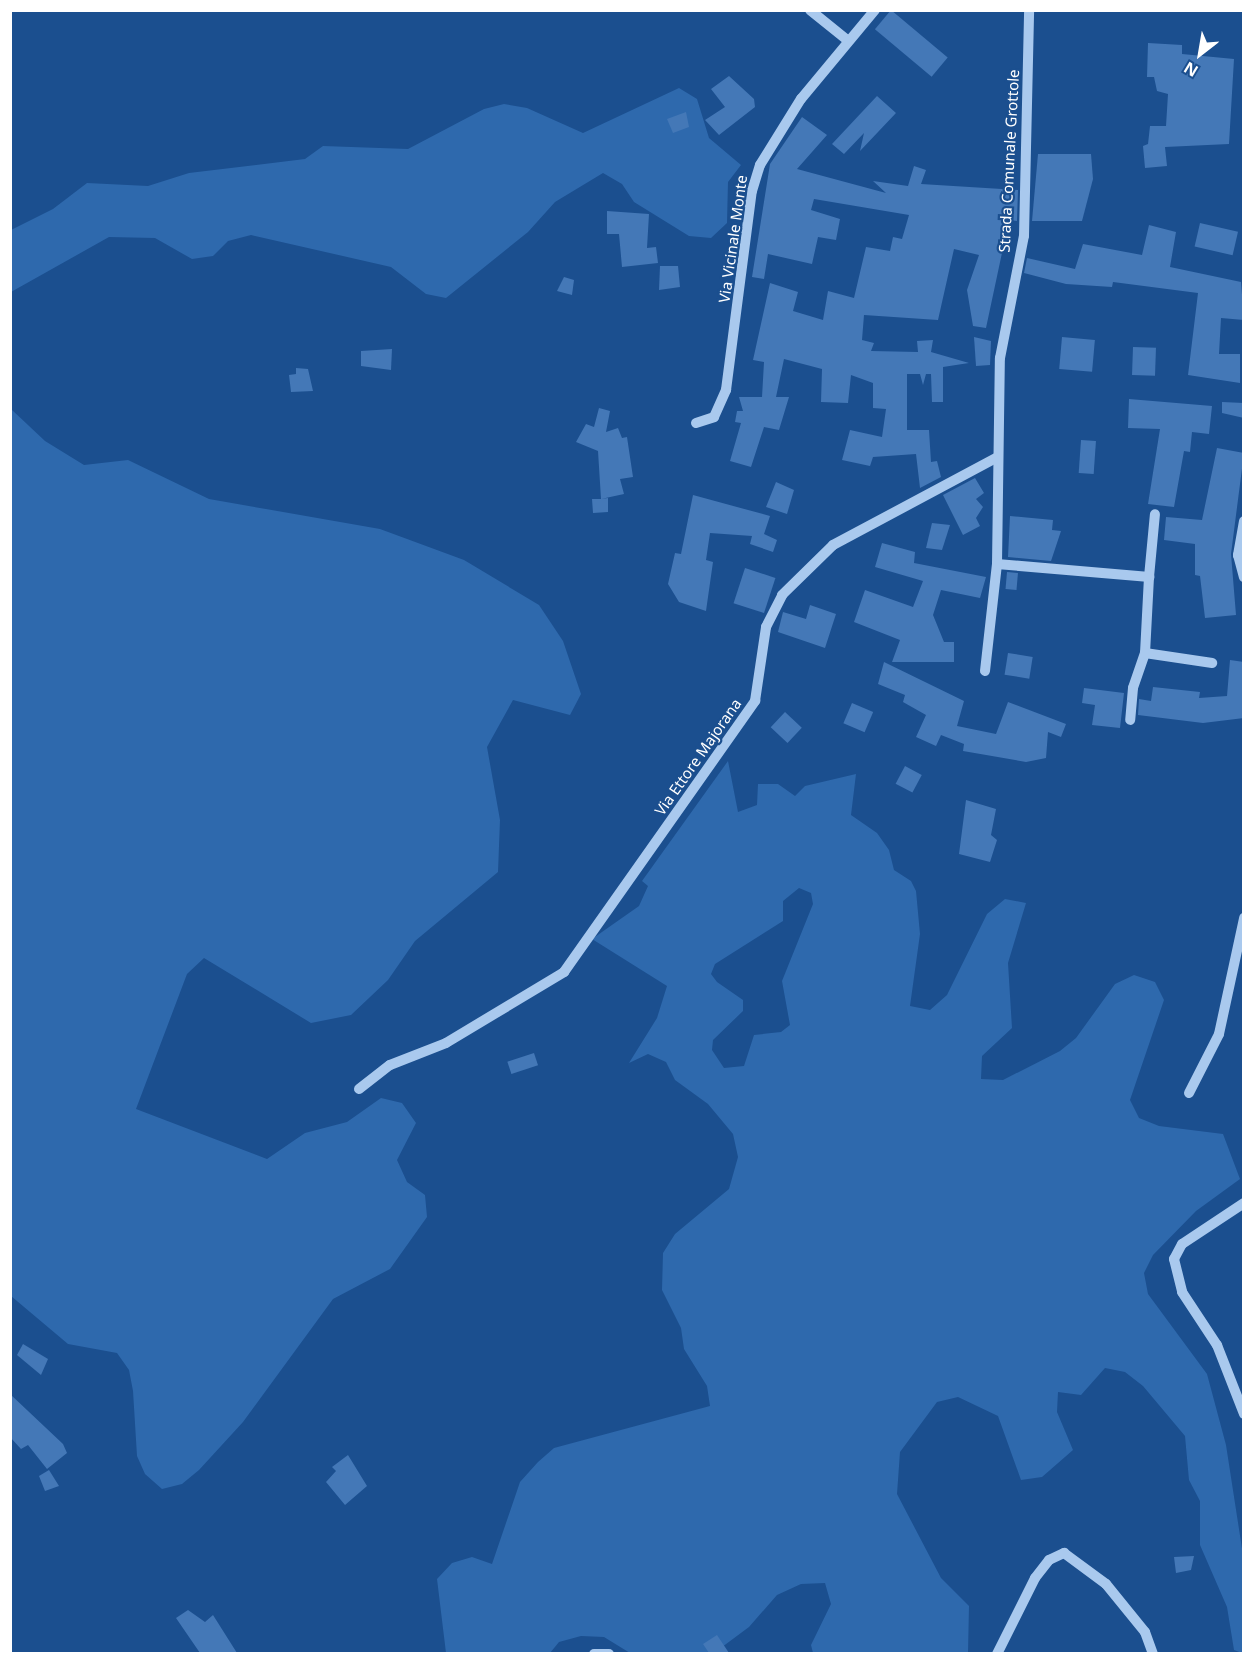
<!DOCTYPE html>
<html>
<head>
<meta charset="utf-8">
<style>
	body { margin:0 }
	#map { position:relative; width:1254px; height:1664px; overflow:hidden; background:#1b4f8f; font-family:"Noto Sans",sans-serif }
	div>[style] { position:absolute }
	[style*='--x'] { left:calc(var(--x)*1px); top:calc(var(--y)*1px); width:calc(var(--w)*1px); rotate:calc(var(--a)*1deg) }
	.green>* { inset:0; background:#2e69ad }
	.building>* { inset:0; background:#4478b7; transform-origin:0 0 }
	.minor>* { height:10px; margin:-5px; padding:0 5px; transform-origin:5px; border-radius:5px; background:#a9c9ee }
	span { translate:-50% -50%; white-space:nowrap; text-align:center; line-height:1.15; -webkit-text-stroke:4.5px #1b4f8f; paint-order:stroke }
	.street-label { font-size:15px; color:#fff }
	.frame { position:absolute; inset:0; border:12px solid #fff; pointer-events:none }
	.north { position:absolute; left:1170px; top:24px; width:60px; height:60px; -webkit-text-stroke:4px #1b4f8f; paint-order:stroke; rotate:211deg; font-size:16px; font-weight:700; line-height:24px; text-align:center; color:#fff }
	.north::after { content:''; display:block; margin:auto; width:21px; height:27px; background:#fff; clip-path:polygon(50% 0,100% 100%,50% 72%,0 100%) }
</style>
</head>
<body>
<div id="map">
	<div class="green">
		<i style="clip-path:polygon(679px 88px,697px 99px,709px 138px,741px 165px,728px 182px,727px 223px,711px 238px,689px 236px,634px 202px,622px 184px,603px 173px,555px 202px,528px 232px,446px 298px,426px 294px,391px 267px,251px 235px,228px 241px,213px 256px,192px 259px,155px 238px,109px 237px,11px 292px,11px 230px,53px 209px,87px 183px,148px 186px,189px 173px,305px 159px,323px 146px,408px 149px,484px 109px,504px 104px,527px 108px,583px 133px)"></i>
		<i style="clip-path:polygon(11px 409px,45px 441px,84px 465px,128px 460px,209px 499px,380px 529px,464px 560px,539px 605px,563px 641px,581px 694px,570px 715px,513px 700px,487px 747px,500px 820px,498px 872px,415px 941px,388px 980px,351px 1015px,311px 1023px,204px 958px,187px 974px,136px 1109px,267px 1159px,305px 1133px,347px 1122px,381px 1098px,402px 1103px,416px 1123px,397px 1160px,407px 1182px,425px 1195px,427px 1217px,390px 1269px,333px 1299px,243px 1422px,199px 1470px,182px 1484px,162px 1489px,145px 1474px,137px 1456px,133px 1391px,129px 1370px,117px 1353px,68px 1344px,11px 1296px)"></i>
		<i style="clip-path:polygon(evenodd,728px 761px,738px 812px,757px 805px,758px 784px,778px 784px,795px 796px,805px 786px,856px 774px,851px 815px,877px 833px,889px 850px,894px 870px,911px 881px,916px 891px,920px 934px,910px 1006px,930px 1010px,947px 995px,987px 914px,1005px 899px,1026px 903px,1008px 963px,1012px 1028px,982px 1056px,981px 1079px,1003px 1080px,1060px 1051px,1076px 1038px,1115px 984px,1134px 975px,1155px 982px,1164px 1000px,1130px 1100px,1139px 1118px,1159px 1126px,1223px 1134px,1240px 1179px,1196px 1211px,1153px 1255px,1144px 1273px,1148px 1294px,1207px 1374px,1226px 1445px,1243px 1555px,1242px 1653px,1234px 1650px,1227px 1607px,1200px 1545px,1200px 1501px,1189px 1480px,1185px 1436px,1143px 1386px,1125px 1372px,1105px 1368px,1081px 1395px,1058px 1392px,1057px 1412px,1073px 1450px,1042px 1477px,1021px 1480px,998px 1416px,958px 1397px,937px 1402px,900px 1452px,897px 1494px,941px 1578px,969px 1606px,968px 1653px,813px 1653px,811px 1645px,831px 1604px,825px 1583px,801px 1584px,777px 1595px,749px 1627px,714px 1653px,630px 1653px,604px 1637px,581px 1636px,559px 1642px,550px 1653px,446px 1653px,437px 1579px,452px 1563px,472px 1557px,492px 1564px,520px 1482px,538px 1462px,554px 1448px,710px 1406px,707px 1386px,684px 1349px,681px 1328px,662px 1290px,663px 1253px,675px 1234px,729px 1189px,738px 1157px,733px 1134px,708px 1104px,675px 1080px,666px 1062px,648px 1054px,629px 1063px,657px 1018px,667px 986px,592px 939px,639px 906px,648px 886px,642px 881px,728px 761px,799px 888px,811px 893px,813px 904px,782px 981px,790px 1025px,781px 1032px,754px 1035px,744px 1066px,724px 1068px,712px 1050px,713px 1040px,743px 1011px,743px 1000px,717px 982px,711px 974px,715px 964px,783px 921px,783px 901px,799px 888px)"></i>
	</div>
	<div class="building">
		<i style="left:891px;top:10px;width:74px;height:25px;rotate:40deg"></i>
		<i style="clip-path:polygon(1148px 43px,1182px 45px,1182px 54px,1234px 59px,1229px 144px,1165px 147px,1167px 166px,1145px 168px,1143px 146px,1148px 144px,1150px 126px,1166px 126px,1168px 94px,1157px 91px,1154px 77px,1147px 77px)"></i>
		<i style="clip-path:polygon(729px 76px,754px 99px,755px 107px,719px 135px,705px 120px,725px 107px,711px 89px)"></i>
		<i style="clip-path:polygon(877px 96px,896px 113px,860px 151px,864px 133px,844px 154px,832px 144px)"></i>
		<i style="clip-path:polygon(686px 112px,689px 127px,673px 133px,667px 119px)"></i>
		<i style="clip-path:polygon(802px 117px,827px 135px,797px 169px,886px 193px,873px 181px,908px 186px,914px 166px,926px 170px,921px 184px,1018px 190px,1017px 221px,1009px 220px,986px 328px,973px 326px,967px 290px,979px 255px,954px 249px,938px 320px,864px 315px,862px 340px,874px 343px,871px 351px,918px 352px,917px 341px,933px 340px,931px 352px,969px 363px,943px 367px,943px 402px,932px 402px,931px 374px,926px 374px,923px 385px,920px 374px,907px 374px,907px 430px,929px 430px,931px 462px,937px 461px,941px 477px,920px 488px,916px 454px,873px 457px,870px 466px,842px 460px,850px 430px,882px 437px,886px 409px,873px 408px,873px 383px,851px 375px,848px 403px,821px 402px,822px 369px,784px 359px,776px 397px,789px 397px,779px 430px,764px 427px,751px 467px,730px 461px,741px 423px,735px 422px,737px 411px,743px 411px,739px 397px,762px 397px,764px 362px,753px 360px,770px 283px,798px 292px,793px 311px,823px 320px,828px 291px,854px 298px,866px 247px,890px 251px,893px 237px,902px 239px,909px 215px,814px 199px,811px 210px,840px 219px,836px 240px,818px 237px,812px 264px,768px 254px,764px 279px,752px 277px,770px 164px)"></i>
		<i style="clip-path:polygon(1038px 154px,1091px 154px,1093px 179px,1082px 221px,1032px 221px)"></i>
		<i style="clip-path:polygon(607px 211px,649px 214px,647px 248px,656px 247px,658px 263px,622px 267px,619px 234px,607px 234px)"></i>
		<i style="left:1200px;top:223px;width:39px;height:24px;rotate:13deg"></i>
		<i style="clip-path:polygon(1149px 225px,1176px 232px,1170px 267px,1241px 282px,1244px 320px,1221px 318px,1219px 354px,1240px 354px,1240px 383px,1188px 375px,1198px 293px,1113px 282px,1112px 287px,1066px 284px,1024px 273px,1027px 258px,1075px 269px,1083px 244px,1142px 255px)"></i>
		<i style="clip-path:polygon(660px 266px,678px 266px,680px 287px,659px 290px)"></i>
		<i style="clip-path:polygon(564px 277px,574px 280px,572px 295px,557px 291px)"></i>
		<i style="clip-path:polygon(974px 337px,991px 341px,990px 365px,976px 366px)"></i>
		<i style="left:1062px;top:337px;width:33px;height:32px;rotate:5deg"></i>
		<i style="left:1133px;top:347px;width:23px;height:28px;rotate:2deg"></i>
		<i style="clip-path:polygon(392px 349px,391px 370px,361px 366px,361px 351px)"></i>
		<i style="clip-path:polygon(296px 368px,308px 369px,313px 391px,291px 392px,289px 375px,296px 374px)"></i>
		<i style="clip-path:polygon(1129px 399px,1212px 406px,1209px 434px,1192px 432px,1190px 452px,1184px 451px,1174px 507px,1148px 504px,1160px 429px,1128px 428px)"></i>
		<i style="clip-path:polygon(1222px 402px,1244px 403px,1244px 418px,1222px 413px)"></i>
		<i style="clip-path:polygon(599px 408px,610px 411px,606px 432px,618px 428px,622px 438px,627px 437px,633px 477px,620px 479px,624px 494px,601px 499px,608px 498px,608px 512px,593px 513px,592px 499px,601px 499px,598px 451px,576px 442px,586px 424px,594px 427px)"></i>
		<i style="left:1081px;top:440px;width:15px;height:33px;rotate:4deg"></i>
		<i style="clip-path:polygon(1217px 448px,1244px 453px,1231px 554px,1236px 615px,1205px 618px,1200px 576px,1195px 575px,1195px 544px,1164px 540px,1166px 517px,1202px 520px)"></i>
		<i style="clip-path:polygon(975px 478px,984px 493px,976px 499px,983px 507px,976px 518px,980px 526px,963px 535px,943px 495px)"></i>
		<i style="clip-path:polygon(776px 482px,794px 490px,787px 514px,766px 507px)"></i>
		<i style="clip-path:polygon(693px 495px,770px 516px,764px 534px,777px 540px,773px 552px,750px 544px,752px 536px,710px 533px,706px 560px,713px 562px,706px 611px,679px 602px,668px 584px,675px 553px,681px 554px)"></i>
		<i style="clip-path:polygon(1010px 516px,1053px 520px,1052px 530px,1061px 531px,1051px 561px,1008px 557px)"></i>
		<i style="clip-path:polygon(932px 523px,950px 525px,942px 550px,926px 548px)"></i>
		<i style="clip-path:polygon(882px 543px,915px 552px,914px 563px,986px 577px,980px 598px,941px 590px,933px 615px,944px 642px,954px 642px,954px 662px,892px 662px,900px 640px,854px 622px,865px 590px,913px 607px,923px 581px,875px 567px)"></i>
		<i style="left:745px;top:568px;width:32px;height:37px;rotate:18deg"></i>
		<i style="left:1007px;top:572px;width:11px;height:17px;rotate:5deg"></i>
		<i style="clip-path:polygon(810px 605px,836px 614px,825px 648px,778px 632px,783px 612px,806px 619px)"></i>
		<i style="left:1008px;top:653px;width:25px;height:22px;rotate:9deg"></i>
		<i style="clip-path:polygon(1230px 660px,1244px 662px,1244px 718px,1203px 723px,1138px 715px,1139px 699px,1151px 701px,1153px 687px,1200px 692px,1199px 698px,1227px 696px)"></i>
		<i style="clip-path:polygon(884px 662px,964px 701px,957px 726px,996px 734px,1008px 702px,1066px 724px,1061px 737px,1048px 732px,1046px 758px,1026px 762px,963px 751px,964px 744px,941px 735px,936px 746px,916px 737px,926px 715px,903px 702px,905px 695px,878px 684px)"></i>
		<i style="clip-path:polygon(1084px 688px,1124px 693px,1120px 728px,1092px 725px,1095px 705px,1082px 703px)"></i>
		<i style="left:852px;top:703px;width:23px;height:22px;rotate:23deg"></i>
		<i style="left:785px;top:712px;width:23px;height:21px;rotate:43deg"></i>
		<i style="left:905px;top:766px;width:19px;height:20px;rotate:28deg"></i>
		<i style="clip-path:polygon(966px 800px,996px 809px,991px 835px,997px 840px,990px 862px,959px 854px)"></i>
		<i style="left:534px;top:1053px;width:13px;height:28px;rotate:72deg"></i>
		<i style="clip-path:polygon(23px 1344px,48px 1359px,41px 1375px,17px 1355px)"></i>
		<i style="clip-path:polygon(10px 1394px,63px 1444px,67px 1453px,47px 1469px,28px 1445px,21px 1449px,10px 1437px)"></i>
		<i style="clip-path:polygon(348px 1455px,367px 1486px,345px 1505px,326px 1482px,336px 1471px,332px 1467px)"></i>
		<i style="clip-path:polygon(49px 1470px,59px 1486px,45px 1491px,39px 1476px)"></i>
		<i style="clip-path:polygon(1194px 1556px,1191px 1570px,1176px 1573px,1174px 1557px)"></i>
		<i style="clip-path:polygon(188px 1610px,205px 1622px,213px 1615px,237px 1653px,200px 1653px,176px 1618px)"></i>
		<i style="clip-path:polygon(717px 1635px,729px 1653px,709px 1653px,703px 1644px)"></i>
	</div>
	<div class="minor">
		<i style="--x:810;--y:10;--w:46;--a:38.9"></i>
		<i style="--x:696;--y:423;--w:19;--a:-18"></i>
		<i style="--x:714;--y:417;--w:30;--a:-66"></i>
		<i style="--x:726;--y:390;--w:201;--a:-82.6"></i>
		<i style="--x:752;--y:191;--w:27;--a:-73"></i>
		<i style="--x:760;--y:165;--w:78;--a:-58.2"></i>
		<i style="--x:801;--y:99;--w:116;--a:-50.3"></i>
		<i style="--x:1244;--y:521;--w:35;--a:100"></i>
		<i style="--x:1238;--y:555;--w:23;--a:75"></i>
		<i style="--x:997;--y:564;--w:153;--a:4.9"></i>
		<i style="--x:1149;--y:577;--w:76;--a:93"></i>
		<i style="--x:1145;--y:653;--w:37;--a:109"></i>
		<i style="--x:1133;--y:688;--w:32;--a:95"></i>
		<i style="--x:1149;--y:577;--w:63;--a:-84.6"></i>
		<i style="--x:1145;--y:653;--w:68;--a:8.5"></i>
		<i style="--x:985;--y:671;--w:108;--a:-83.6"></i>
		<i style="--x:997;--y:564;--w:206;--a:-89.2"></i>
		<i style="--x:1000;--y:358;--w:124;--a:-78.9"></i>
		<i style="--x:1024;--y:236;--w:226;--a:-88.7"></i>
		<i style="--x:359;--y:1089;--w:39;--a:-38"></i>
		<i style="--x:390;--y:1065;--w:60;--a:-21.4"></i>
		<i style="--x:446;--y:1043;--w:138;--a:-31"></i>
		<i style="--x:564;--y:972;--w:332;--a:-54.8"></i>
		<i style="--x:755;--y:701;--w:75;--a:-81.5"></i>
		<i style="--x:766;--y:627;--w:36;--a:-63"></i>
		<i style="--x:782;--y:595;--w:71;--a:-44.4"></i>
		<i style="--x:833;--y:545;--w:187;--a:-28.1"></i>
		<i style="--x:1189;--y:1093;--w:66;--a:-63"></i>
		<i style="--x:1219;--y:1034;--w:119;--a:-77.8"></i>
		<i style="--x:1244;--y:1203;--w:74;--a:146.5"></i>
		<i style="--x:1182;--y:1244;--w:17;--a:118"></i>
		<i style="--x:1174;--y:1259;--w:34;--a:76"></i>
		<i style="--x:1182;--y:1292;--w:64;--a:56.6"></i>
		<i style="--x:1217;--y:1345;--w:74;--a:68.6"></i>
		<i style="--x:594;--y:1654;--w:15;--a:0"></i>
		<i style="--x:997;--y:1654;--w:85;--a:-63.4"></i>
		<i style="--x:1035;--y:1578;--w:23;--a:-52"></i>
		<i style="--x:1049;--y:1560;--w:17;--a:-25"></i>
		<i style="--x:1064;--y:1553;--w:52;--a:36.4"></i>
		<i style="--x:1106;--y:1584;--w:62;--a:50.9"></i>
		<i style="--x:1145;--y:1632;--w:23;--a:70"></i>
	</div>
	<div class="street-label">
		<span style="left:1009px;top:161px;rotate:-87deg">Strada Comunale Grottole</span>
		<span style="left:733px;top:239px;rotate:-82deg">Via Vicinale Monte</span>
		<span style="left:698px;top:757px;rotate:-55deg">Via Ettore Majorana</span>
	</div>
	<div class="frame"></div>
	<div class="north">N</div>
</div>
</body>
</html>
